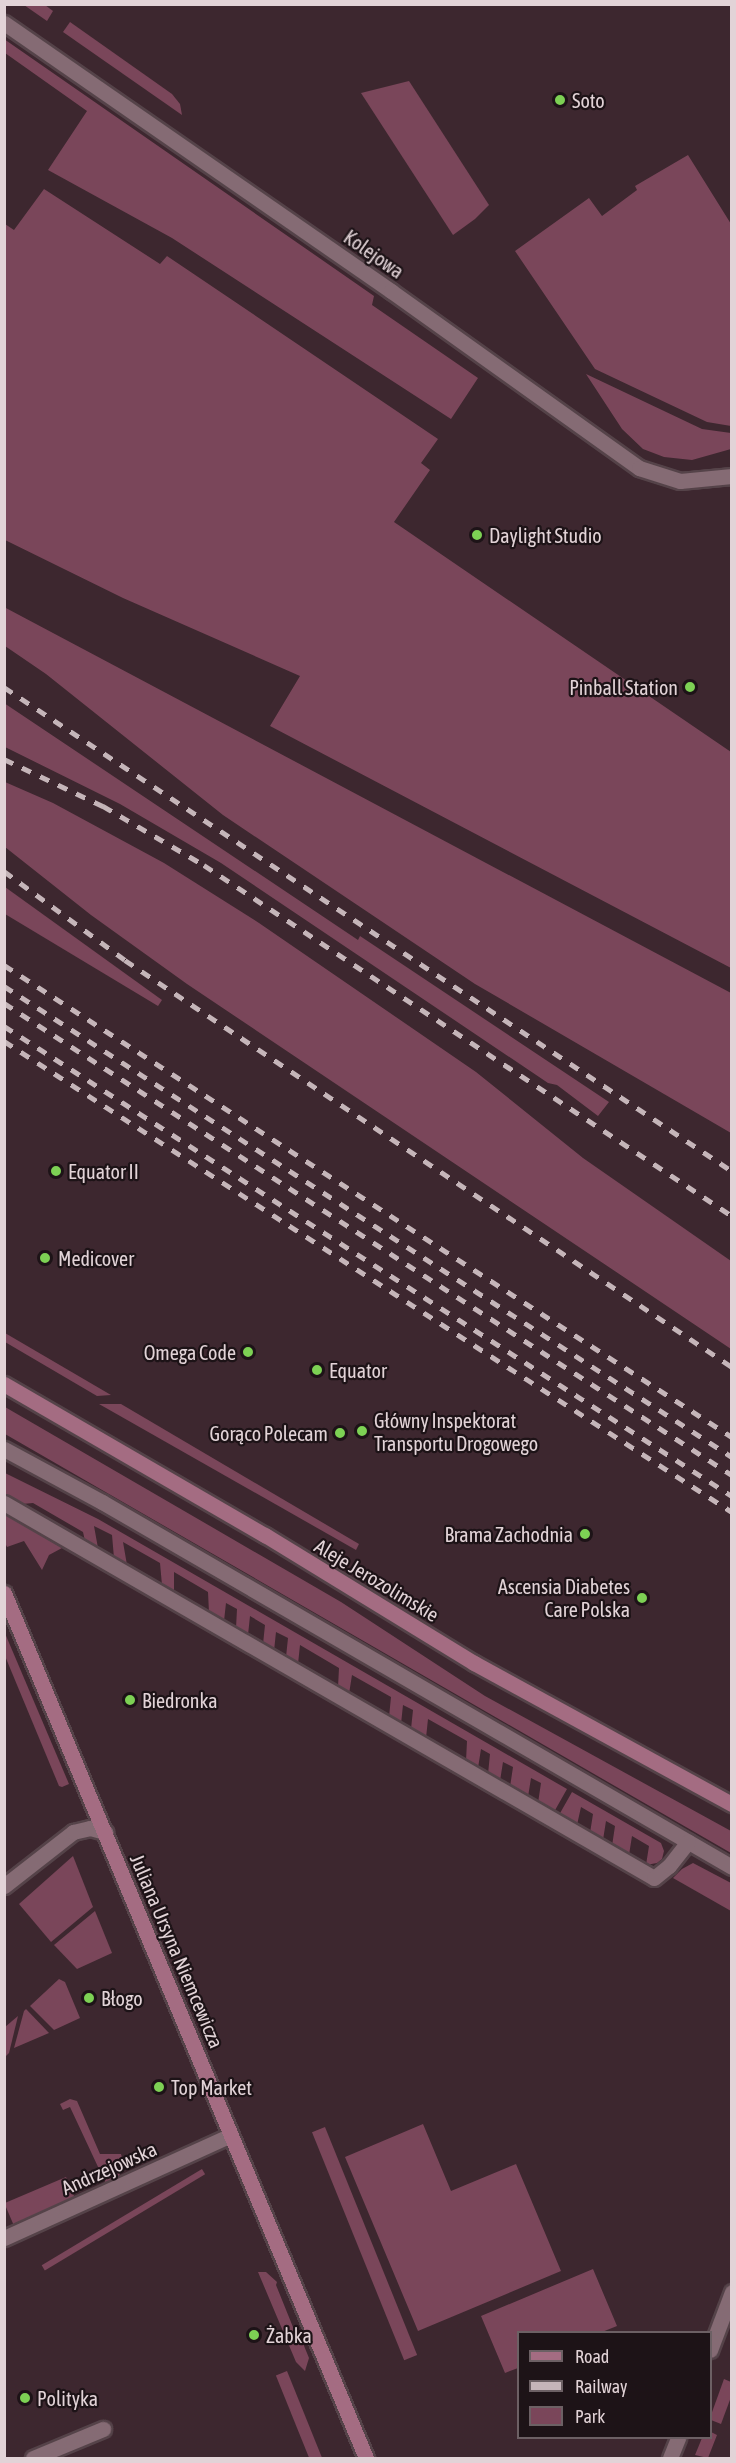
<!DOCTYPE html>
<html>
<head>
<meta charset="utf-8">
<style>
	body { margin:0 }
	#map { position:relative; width:736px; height:2463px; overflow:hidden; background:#3d272f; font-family:"Asap Condensed",sans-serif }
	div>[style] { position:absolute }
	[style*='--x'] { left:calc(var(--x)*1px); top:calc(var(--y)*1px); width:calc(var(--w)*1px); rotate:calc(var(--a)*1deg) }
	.green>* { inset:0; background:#7a465a; transform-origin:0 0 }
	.roads { filter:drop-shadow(2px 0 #554349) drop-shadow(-2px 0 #554349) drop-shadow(0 2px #554349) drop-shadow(0 -2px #554349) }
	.minor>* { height:15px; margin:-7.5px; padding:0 7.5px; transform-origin:7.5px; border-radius:7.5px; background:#856b74 }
	.secondary>* { height:15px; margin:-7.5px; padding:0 7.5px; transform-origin:7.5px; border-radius:7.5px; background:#a46c82 }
	.rail>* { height:4.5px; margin-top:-2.25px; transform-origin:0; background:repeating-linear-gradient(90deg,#c5b5b9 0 10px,transparent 0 20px) }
	.dots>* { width:16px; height:16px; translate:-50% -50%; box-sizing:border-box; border:3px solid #1d1317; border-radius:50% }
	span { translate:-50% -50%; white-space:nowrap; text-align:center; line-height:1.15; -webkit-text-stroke:4.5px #1d1317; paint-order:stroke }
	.poi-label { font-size:20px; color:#e2d3d7 }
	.left { translate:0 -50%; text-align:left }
	.right { translate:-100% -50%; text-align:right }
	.street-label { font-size:20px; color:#e2d3d7 }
	.frame { position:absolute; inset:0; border:6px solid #e2d3d7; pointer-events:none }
	.legend { position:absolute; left:517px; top:2331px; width:195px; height:108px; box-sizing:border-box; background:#1d1317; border:2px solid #6c6064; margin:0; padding:8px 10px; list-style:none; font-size:18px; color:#e2d3d7 }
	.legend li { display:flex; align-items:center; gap:12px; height:30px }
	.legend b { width:30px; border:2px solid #6c6064 }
</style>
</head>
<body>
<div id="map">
	<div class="green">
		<i style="clip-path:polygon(24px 5px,45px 5px,53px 11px,47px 21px)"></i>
		<i style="clip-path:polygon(70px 22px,172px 94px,180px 104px,182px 115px,63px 32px)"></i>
		<i style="clip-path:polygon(4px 39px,374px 296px,372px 305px,478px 378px,451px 419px,172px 238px,48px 170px,87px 111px,5px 53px)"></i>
		<i style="clip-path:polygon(409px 81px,489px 205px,475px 219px,453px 235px,361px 93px)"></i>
		<i style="clip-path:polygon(688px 155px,731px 224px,731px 426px,707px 422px,595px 369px,515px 251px,589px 198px,602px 216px,637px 190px,635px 186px)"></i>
		<i style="clip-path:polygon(44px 189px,160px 264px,167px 256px,438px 439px,421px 463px,430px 470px,394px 522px,731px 752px,731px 968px,270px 726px,300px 676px,123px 598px,5px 540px,5px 224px,14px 230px)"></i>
		<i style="clip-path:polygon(586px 374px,702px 429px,731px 433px,731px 449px,692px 460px,664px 457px,643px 449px,622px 429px)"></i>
		<i style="clip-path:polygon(4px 607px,731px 993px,731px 1133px,475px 984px,223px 815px,46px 674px,5px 646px)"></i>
		<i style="clip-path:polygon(4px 703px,358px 940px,360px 936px,609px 1102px,598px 1116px,557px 1085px,548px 1083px,221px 863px,120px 804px,5px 747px)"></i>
		<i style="clip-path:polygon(5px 782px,53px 803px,164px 863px,259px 923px,476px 1072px,583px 1158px,731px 1261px,731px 1349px,187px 984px,91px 915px,5px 847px)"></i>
		<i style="clip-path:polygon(5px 887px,162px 1000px,158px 1006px,5px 914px)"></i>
		<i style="clip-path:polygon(5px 1333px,111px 1395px,97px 1396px,5px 1342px)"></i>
		<i style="clip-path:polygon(99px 1404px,121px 1404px,359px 1544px,356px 1550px)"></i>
		<i style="clip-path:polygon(5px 1407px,341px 1602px,485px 1696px,731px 1831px,731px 1853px,5px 1434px)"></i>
		<i style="clip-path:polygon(5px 1473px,98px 1519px,567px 1789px,554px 1812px,538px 1803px,541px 1783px,531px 1778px,528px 1797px,510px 1787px,513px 1767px,503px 1762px,500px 1781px,488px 1774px,490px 1754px,481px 1749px,478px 1768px,466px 1761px,467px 1741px,428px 1719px,426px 1738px,411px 1729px,413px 1710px,403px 1705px,401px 1724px,389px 1717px,391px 1697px,352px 1675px,349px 1694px,338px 1687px,339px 1668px,300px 1645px,298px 1664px,286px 1657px,288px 1638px,276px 1632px,274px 1651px,263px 1644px,265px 1625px,250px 1616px,248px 1635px,236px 1628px,237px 1609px,226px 1603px,224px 1621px,209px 1613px,208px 1592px,174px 1572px,174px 1592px,162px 1585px,160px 1563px,123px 1542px,127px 1565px,114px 1558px,112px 1535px,94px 1526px,98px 1548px,85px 1541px,83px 1532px,33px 1503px,22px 1504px,5px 1494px)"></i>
		<i style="clip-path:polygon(5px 1514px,62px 1548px,49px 1555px,42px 1570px,24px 1541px,7px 1547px,5px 1543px)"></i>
		<i style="clip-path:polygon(4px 1631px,69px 1784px,62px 1787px,59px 1786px,5px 1656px)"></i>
		<i style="clip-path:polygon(572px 1792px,661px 1843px,664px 1851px,662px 1859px,657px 1863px,646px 1865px,649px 1846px,632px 1836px,629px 1855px,612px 1846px,615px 1826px,606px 1821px,603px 1840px,590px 1833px,593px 1814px,581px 1807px,577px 1825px,559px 1815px)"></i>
		<i style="clip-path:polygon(73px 1856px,93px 1907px,51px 1942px,19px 1904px)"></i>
		<i style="clip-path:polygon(693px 1863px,731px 1883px,731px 1911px,673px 1878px,682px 1869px)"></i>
		<i style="clip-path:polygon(95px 1911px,112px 1953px,77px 1969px,54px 1945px)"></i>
		<i style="clip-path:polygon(59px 1979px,65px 1982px,80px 2018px,54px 2030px,30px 2006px)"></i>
		<i style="clip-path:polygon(26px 2009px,49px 2033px,14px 2048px,24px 2011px)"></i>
		<i style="clip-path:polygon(18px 2016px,9px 2053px,5px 2057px,5px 2027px)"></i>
		<i style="clip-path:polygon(70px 2099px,77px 2101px,100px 2154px,121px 2154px,124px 2165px,118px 2178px,106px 2184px,70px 2107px,63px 2110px,60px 2104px)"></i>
		<i style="clip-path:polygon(423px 2124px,451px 2191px,516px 2164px,561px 2271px,418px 2331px,345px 2157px)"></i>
		<i style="left:325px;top:2127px;width:246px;height:14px;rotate:68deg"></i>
		<i style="left:202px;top:2169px;width:6px;height:187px;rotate:59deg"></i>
		<i style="left:66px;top:2177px;width:23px;height:67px;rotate:67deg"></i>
		<i style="clip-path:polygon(593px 2269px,617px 2326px,602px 2332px,518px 2332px,518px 2368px,505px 2373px,481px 2316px)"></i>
		<i style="clip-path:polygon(258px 2272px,266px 2272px,277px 2282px,276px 2285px,297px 2337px,300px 2336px,309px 2358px,305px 2371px,296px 2362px)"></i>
		<i style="left:287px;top:2371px;width:94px;height:12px;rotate:68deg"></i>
		<i style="clip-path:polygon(724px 2379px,731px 2382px,731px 2397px,721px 2424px,711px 2420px,711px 2415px)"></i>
		<i style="clip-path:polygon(711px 2432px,717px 2435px,708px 2458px,695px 2455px,702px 2438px,710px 2438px)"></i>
	</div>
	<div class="roads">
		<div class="minor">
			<i style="--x:4;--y:23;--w:471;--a:34.7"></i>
			<i style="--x:391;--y:291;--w:305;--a:35.5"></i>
			<i style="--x:639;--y:468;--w:43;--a:17.6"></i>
			<i style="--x:680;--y:481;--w:52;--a:-5.5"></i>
			<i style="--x:4;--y:1449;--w:111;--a:28.4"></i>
			<i style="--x:102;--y:1502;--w:728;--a:30.09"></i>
			<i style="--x:4;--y:1503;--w:750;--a:29.98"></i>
			<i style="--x:654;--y:1878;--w:19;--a:-39"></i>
			<i style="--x:669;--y:1866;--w:31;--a:-52"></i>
			<i style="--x:4;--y:1886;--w:88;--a:-38"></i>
			<i style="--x:73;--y:1832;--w:17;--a:-13"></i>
			<i style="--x:90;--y:1828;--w:16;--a:15"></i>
			<i style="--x:4;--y:2238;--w:249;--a:-24.4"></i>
			<i style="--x:710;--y:2350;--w:62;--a:-69.2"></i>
			<i style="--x:33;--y:2458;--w:76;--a:-22.5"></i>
			<i style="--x:670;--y:2458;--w:22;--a:-68"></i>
		</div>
		<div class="secondary">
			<i style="--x:4;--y:1384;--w:302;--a:30.1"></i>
			<i style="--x:265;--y:1535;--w:245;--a:31.5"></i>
			<i style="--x:474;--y:1663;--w:294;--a:28.7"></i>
			<i style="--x:4;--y:1593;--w:938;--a:67.29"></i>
		</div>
	</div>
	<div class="rail">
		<i style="--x:4;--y:687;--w:874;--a:33.62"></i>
		<i style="--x:4;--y:759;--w:110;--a:25.4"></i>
		<i style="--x:103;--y:806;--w:117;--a:30.3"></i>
		<i style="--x:204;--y:865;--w:634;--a:33.61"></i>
		<i style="--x:4;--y:871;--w:150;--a:36.3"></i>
		<i style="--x:125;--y:960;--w:731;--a:33.84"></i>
		<i style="--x:4;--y:965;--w:868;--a:32.96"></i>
		<i style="--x:4;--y:986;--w:867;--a:32.9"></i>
		<i style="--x:4;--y:1003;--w:868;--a:32.96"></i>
		<i style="--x:4;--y:1026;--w:867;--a:32.85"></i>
		<i style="--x:4;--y:1041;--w:867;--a:32.9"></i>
	</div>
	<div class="dots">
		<i style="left:560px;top:100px;background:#7dd154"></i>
		<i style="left:477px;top:535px;background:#7dd154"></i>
		<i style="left:690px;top:687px;background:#7dd154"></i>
		<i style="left:56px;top:1171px;background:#7dd154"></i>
		<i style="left:45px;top:1258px;background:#7dd154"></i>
		<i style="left:248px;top:1352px;background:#7dd154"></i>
		<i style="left:317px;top:1370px;background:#7dd154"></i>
		<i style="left:362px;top:1431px;background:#7dd154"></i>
		<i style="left:340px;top:1433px;background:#7dd154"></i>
		<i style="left:585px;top:1534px;background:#7dd154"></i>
		<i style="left:642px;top:1598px;background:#7dd154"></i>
		<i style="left:130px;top:1700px;background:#7dd154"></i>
		<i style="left:89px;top:1998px;background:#7dd154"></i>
		<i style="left:159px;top:2087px;background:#7dd154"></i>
		<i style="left:254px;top:2335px;background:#7dd154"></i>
		<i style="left:25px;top:2398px;background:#7dd154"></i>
	</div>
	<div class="poi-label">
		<span class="left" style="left:572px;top:100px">Soto</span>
		<span class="left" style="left:489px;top:535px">Daylight Studio</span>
		<span class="right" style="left:678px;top:687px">Pinball Station</span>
		<span class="left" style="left:68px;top:1171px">Equator II</span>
		<span class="left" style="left:58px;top:1258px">Medicover</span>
		<span class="right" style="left:236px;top:1352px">Omega Code</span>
		<span class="left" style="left:329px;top:1370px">Equator</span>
		<span class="left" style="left:374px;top:1432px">Główny Inspektorat<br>Transportu Drogowego</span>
		<span class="right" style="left:328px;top:1433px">Gorąco Polecam</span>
		<span class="right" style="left:573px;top:1534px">Brama Zachodnia</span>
		<span class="right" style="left:630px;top:1598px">Ascensia Diabetes<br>Care Polska</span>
		<span class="left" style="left:142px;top:1700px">Biedronka</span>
		<span class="left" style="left:101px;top:1998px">Błogo</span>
		<span class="left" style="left:171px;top:2087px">Top Market</span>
		<span class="left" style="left:266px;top:2335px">Żabka</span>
		<span class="left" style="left:37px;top:2398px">Polityka</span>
	</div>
	<div class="street-label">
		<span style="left:374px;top:254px;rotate:35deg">Kolejowa</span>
		<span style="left:377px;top:1580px;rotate:31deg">Aleje Jerozolimskie</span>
		<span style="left:177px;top:1951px;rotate:67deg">Juliana Ursyna Niemcewicza</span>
		<span style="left:109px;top:2168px;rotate:-24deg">Andrzejowska</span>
	</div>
	<div class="frame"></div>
	<ul class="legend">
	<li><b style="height:8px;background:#a46c82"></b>Road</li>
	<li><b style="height:8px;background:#c5b5b9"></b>Railway</li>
	<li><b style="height:16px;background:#7a465a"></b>Park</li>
	</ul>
</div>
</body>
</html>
